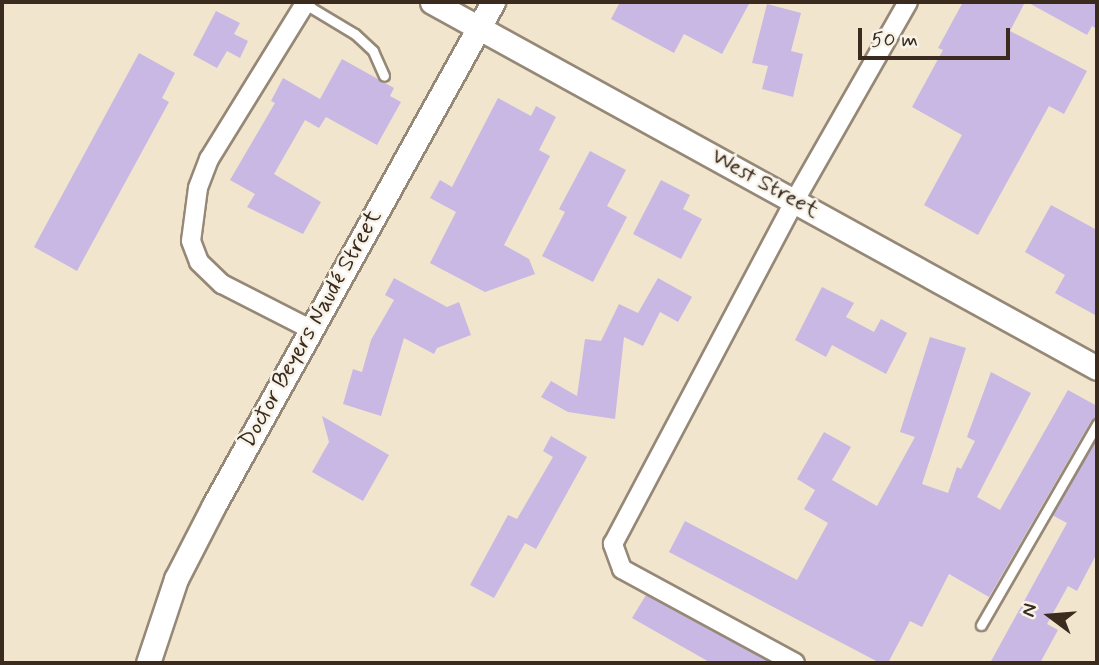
<!DOCTYPE html>
<html>
<head>
<meta charset="utf-8">
<style>
	body { margin:0 }
	#map { position:relative; width:1099px; height:665px; overflow:hidden; background:#f2e5cd; font-family:Mynerve,sans-serif }
	div>[style] { position:absolute }
	[style*='--x'] { left:calc(var(--x)*1px); top:calc(var(--y)*1px); width:calc(var(--w)*1px); rotate:calc(var(--a)*1deg) }
	.building>* { inset:0; background:#c8b8e3 }
	.roads { filter:drop-shadow(2px 0 #968876) drop-shadow(-2px 0 #968876) drop-shadow(0 2px #968876) drop-shadow(0 -2px #968876) }
	.service>* { height:9px; margin:-4.5px; padding:0 4.5px; transform-origin:4.5px; border-radius:4.5px; background:#fff }
	.minor>* { height:18px; margin:-9px; padding:0 9px; transform-origin:9px; border-radius:9px; background:#fff }
	.tertiary>* { height:23px; margin:-11.5px; padding:0 11.5px; transform-origin:11.5px; border-radius:11.5px; background:#fff }
	span { translate:-50% -50%; white-space:nowrap; text-align:center; line-height:1.15; -webkit-text-stroke:5px #f7f3e8; paint-order:stroke }
	.street-label { font-size:23px; color:#3b2a1e }
	.frame { position:absolute; inset:0; border:4px solid #3b2a1e; pointer-events:none }
	.north { position:absolute; left:1015px; top:581px; width:70px; height:70px; -webkit-text-stroke:5px #f7f3e8; paint-order:stroke; rotate:286deg; font-size:19px; font-weight:700; line-height:28px; text-align:center; color:#3b2a1e }
	.north::after { content:''; display:block; margin:auto; width:24px; height:32px; background:#3b2a1e; clip-path:polygon(50% 0,100% 100%,50% 72%,0 100%) }
	.scale { position:absolute; left:858px; top:28px; width:152px; height:32px; box-sizing:border-box; border:4px solid #3b2a1e; border-top:0; padding-left:9px; font-size:21px; line-height:24px; white-space:nowrap; color:#3b2a1e; -webkit-text-stroke:5px #f7f3e8; paint-order:stroke }
</style>
</head>
<body>
<div id="map">
	<div class="building">
		<i style="clip-path:polygon(620px 2px,750px 2px,722px 54px,684px 34px,674px 53px,611px 19px)"></i>
		<i style="clip-path:polygon(963px 2px,1025px 2px,1010px 31px,1087px 71px,1064px 114px,1049px 106px,978px 235px,924px 205px,962px 135px,912px 107px,943px 50px,938px 48px)"></i>
		<i style="clip-path:polygon(1027px 2px,1097px 2px,1097px 29px,1092px 26px,1087px 35px)"></i>
		<i style="clip-path:polygon(767px 4px,801px 13px,791px 51px,803px 54px,793px 97px,762px 89px,768px 66px,752px 63px)"></i>
		<i style="clip-path:polygon(216px 11px,240px 23px,234px 34px,248px 41px,240px 58px,227px 51px,217px 68px,193px 55px)"></i>
		<i style="clip-path:polygon(139px 53px,175px 73px,162px 98px,169px 102px,77px 271px,34px 247px)"></i>
		<i style="clip-path:polygon(342px 59px,394px 88px,390px 96px,401px 102px,377px 145px,326px 117px,319px 128px,305px 120px,274px 174px,321px 202px,303px 234px,247px 207px,255px 194px,230px 180px,275px 103px,271px 101px,283px 78px,320px 99px)"></i>
		<i style="clip-path:polygon(498px 98px,531px 116px,536px 106px,556px 117px,539px 150px,550px 156px,504px 245px,529px 259px,535px 274px,485px 292px,430px 263px,456px 212px,430px 198px,440px 180px,452px 187px)"></i>
		<i style="clip-path:polygon(590px 151px,626px 170px,607px 206px,627px 217px,593px 282px,542px 256px,565px 212px,559px 209px)"></i>
		<i style="clip-path:polygon(661px 180px,690px 195px,683px 209px,702px 219px,681px 259px,633px 234px)"></i>
		<i style="clip-path:polygon(1051px 205px,1097px 230px,1097px 316px,1055px 293px,1065px 275px,1025px 252px)"></i>
		<i style="clip-path:polygon(394px 278px,447px 307px,459px 302px,471px 335px,437px 348px,434px 354px,404px 338px,381px 416px,343px 404px,353px 369px,362px 372px,371px 340px,394px 300px,385px 295px)"></i>
		<i style="clip-path:polygon(658px 278px,692px 297px,678px 322px,660px 312px,643px 346px,624px 337px,615px 419px,568px 412px,541px 397px,551px 381px,577px 396px,585px 339px,601px 341px,619px 304px,638px 313px)"></i>
		<i style="clip-path:polygon(822px 287px,854px 303px,846px 317px,874px 332px,881px 319px,907px 333px,886px 374px,832px 345px,826px 357px,795px 340px)"></i>
		<i style="clip-path:polygon(930px 337px,966px 348px,922px 484px,948px 493px,957px 467px,961px 469px,975px 441px,967px 437px,991px 372px,1031px 393px,977px 497px,1000px 510px,1068px 390px,1097px 406px,1097px 417px,1091px 421px,989px 597px,949px 574px,922px 627px,910px 621px,888px 663px,880px 663px,669px 552px,685px 521px,797px 580px,828px 523px,804px 509px,815px 490px,797px 479px,824px 432px,851px 447px,832px 480px,877px 506px,915px 437px,900px 432px)"></i>
		<i style="clip-path:polygon(322px 416px,389px 455px,363px 501px,312px 472px,329px 442px)"></i>
		<i style="clip-path:polygon(551px 436px,587px 457px,536px 549px,525px 543px,494px 598px,470px 585px,508px 515px,517px 519px,553px 457px,543px 451px)"></i>
		<i style="clip-path:polygon(1097px 438px,1097px 553px,1077px 591px,1068px 586px,1047px 624px,1058px 630px,1040px 663px,990px 663px,1067px 523px,1052px 515px)"></i>
		<i style="clip-path:polygon(646px 595px,772px 663px,711px 663px,632px 618px)"></i>
	</div>
	<div class="roads">
		<div class="service">
			<i style="--x:305;--y:4;--w:58;--a:31"></i>
			<i style="--x:355;--y:34;--w:25;--a:43"></i>
			<i style="--x:373;--y:51;--w:27;--a:66"></i>
			<i style="--x:981;--y:625;--w:232;--a:-60"></i>
		</div>
		<div class="minor">
			<i style="--x:306;--y:2;--w:185;--a:121.7"></i>
			<i style="--x:209;--y:159;--w:31;--a:111"></i>
			<i style="--x:198;--y:188;--w:53;--a:97.5"></i>
			<i style="--x:191;--y:241;--w:22;--a:69"></i>
			<i style="--x:199;--y:262;--w:32;--a:44"></i>
			<i style="--x:222;--y:284;--w:99;--a:27.1"></i>
			<i style="--x:795;--y:663;--w:197;--a:-151.5"></i>
			<i style="--x:622;--y:569;--w:27;--a:-110"></i>
			<i style="--x:613;--y:544;--w:389;--a:-62.1"></i>
			<i style="--x:795;--y:200;--w:228;--a:-60.3"></i>
		</div>
		<div class="tertiary">
			<i style="--x:432;--y:2;--w:759;--a:28.83"></i>
			<i style="--x:148;--y:663;--w:89;--a:-71.6"></i>
			<i style="--x:176;--y:579;--w:83;--a:-62.8"></i>
			<i style="--x:214;--y:505;--w:575;--a:-60.98"></i>
		</div>
	</div>
	<div class="street-label">
		<span style="left:765px;top:184px;rotate:29deg">West Street</span>
		<span style="left:311px;top:329px;rotate:-61deg">Doctor Beyers Naudé Street</span>
	</div>
	<div class="frame"></div>
	<div class="north">N</div>
	<div class="scale">50 m</div>
</div>
</body>
</html>
